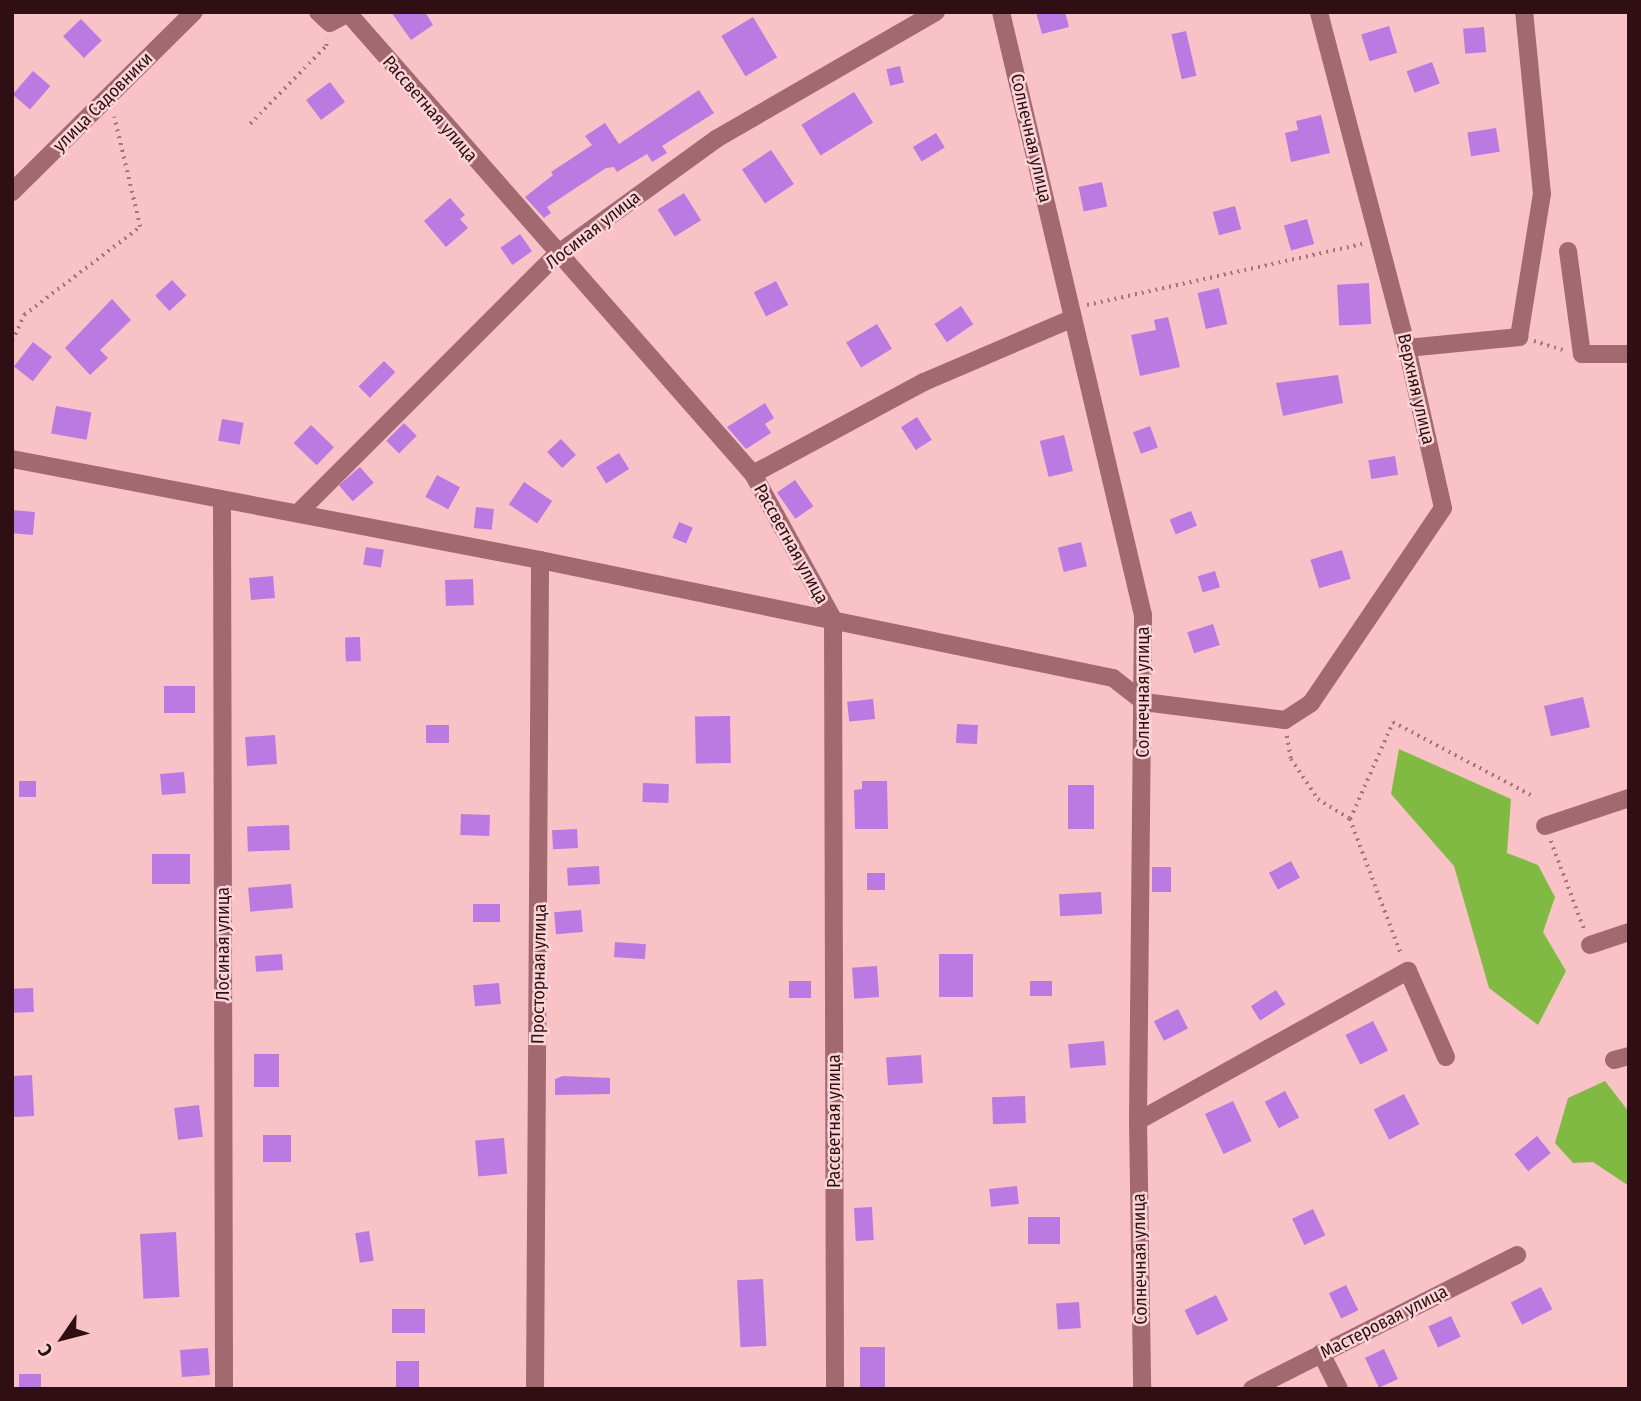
<!DOCTYPE html>
<html>
<head>
<meta charset="utf-8">
<style>
	body { margin:0 }
	#map { position:relative; width:1641px; height:1401px; overflow:hidden; background:#f9c2c7; font-family:"Fira Sans Condensed",sans-serif }
	div>[style] { position:absolute }
	[style*='--x'] { left:calc(var(--x)*1px); top:calc(var(--y)*1px); width:calc(var(--w)*1px); rotate:calc(var(--a)*1deg) }
	.water>* { inset:0; background:#80ba43 }
	.building>* { inset:0; background:#bb79e2; transform-origin:0 0 }
	.path>* { height:3.5px; margin-top:-1.75px; transform-origin:0; background:repeating-linear-gradient(90deg,#a4767b 0 2px,transparent 0 7px) }
	.minor>* { height:18px; margin:-9px; padding:0 9px; transform-origin:9px; border-radius:9px; background:#a26970 }
	span { translate:-50% -50%; white-space:nowrap; text-align:center; line-height:1.15; -webkit-text-stroke:5px #fad5d8; paint-order:stroke }
	.street-label { font-size:18px; color:#2f0f14 }
	.frame { position:absolute; inset:0; border:14px solid #2f0f14; pointer-events:none }
	.north { position:absolute; left:28px; top:1303px; width:70px; height:70px; -webkit-text-stroke:5px #fad5d8; paint-order:stroke; rotate:235deg; font-size:19px; font-weight:700; line-height:28px; text-align:center; color:#2f0f14 }
	.north::after { content:''; display:block; margin:auto; width:24px; height:32px; background:#2f0f14; clip-path:polygon(50% 0,100% 100%,50% 72%,0 100%) }
</style>
</head>
<body>
<div id="map">
	<div class="water">
		<i style="clip-path:polygon(1399px 749px,1511px 799px,1507px 853px,1538px 865px,1555px 897px,1543px 932px,1566px 971px,1538px 1025px,1489px 988px,1454px 866px,1391px 794px)"></i>
		<i style="clip-path:polygon(1605px 1081px,1629px 1112px,1629px 1186px,1593px 1162px,1573px 1163px,1555px 1143px,1568px 1098px)"></i>
	</div>
	<div class="building">
		<i style="clip-path:polygon(391px 12px,425px 12px,433px 25px,411px 40px)"></i>
		<i style="clip-path:polygon(1036px 12px,1065px 12px,1069px 27px,1042px 34px)"></i>
		<i style="left:753px;top:17px;width:47px;height:37px;rotate:59deg"></i>
		<i style="left:81px;top:19px;width:30px;height:25px;rotate:46deg"></i>
		<i style="left:1389px;top:26px;width:28px;height:29px;rotate:73deg"></i>
		<i style="left:1484px;top:27px;width:25px;height:21px;rotate:85deg"></i>
		<i style="left:1186px;top:31px;width:46px;height:15px;rotate:77deg"></i>
		<i style="left:1432px;top:62px;width:23px;height:27px;rotate:70deg"></i>
		<i style="left:900px;top:66px;width:17px;height:14px;rotate:77deg"></i>
		<i style="left:33px;top:71px;width:23px;height:31px;rotate:41deg"></i>
		<i style="left:330px;top:82px;width:25px;height:30px;rotate:53deg"></i>
		<i style="clip-path:polygon(699px 90px,714px 113px,662px 146px,667px 153px,652px 162px,647px 154px,617px 172px,614px 167px,606px 168px,547px 207px,551px 213px,544px 218px,525px 197px,553px 175px,551px 172px,592px 145px,585px 136px,605px 123px,619px 144px)"></i>
		<i style="left:854px;top:92px;width:36px;height:62px;rotate:58deg"></i>
		<i style="clip-path:polygon(1321px 115px,1330px 153px,1291px 162px,1285px 133px,1298px 130px,1296px 121px)"></i>
		<i style="left:1496px;top:128px;width:24px;height:29px;rotate:81deg"></i>
		<i style="left:936px;top:133px;width:17px;height:27px;rotate:59deg"></i>
		<i style="left:771px;top:150px;width:41px;height:35px;rotate:56deg"></i>
		<i style="left:1102px;top:182px;width:25px;height:24px;rotate:78deg"></i>
		<i style="left:684px;top:193px;width:32px;height:31px;rotate:58deg"></i>
		<i style="clip-path:polygon(450px 198px,465px 215px,460px 219px,468px 228px,446px 247px,424px 221px)"></i>
		<i style="left:1235px;top:206px;width:24px;height:23px;rotate:75deg"></i>
		<i style="left:1307px;top:219px;width:26px;height:24px;rotate:74deg"></i>
		<i style="left:520px;top:234px;width:21px;height:24px;rotate:55deg"></i>
		<i style="left:172px;top:280px;width:21px;height:23px;rotate:47deg"></i>
		<i style="left:776px;top:281px;width:27px;height:25px;rotate:63deg"></i>
		<i style="left:1369px;top:283px;width:41px;height:32px;rotate:87deg"></i>
		<i style="left:1219px;top:288px;width:37px;height:22px;rotate:77deg"></i>
		<i style="clip-path:polygon(112px 299px,131px 320px,100px 350px,108px 358px,90px 375px,65px 348px)"></i>
		<i style="left:961px;top:306px;width:22px;height:32px;rotate:56deg"></i>
		<i style="clip-path:polygon(1168px 317px,1180px 367px,1140px 376px,1131px 335px,1156px 330px,1154px 320px)"></i>
		<i style="left:877px;top:324px;width:29px;height:36px;rotate:59deg"></i>
		<i style="left:33px;top:342px;width:24px;height:31px;rotate:38deg"></i>
		<i style="left:384px;top:361px;width:16px;height:36px;rotate:45deg"></i>
		<i style="clip-path:polygon(1338px 375px,1343px 403px,1283px 416px,1276px 383px)"></i>
		<i style="clip-path:polygon(765px 403px,774px 418px,765px 424px,771px 433px,746px 449px,727px 427px)"></i>
		<i style="left:56px;top:406px;width:36px;height:28px;rotate:10deg"></i>
		<i style="left:917px;top:417px;width:27px;height:19px;rotate:57deg"></i>
		<i style="left:222px;top:419px;width:22px;height:22px;rotate:10deg"></i>
		<i style="left:404px;top:423px;width:18px;height:25px;rotate:45deg"></i>
		<i style="left:311px;top:425px;width:32px;height:25px;rotate:44deg"></i>
		<i style="left:1150px;top:426px;width:23px;height:18px;rotate:70deg"></i>
		<i style="left:1064px;top:435px;width:37px;height:25px;rotate:76deg"></i>
		<i style="left:561px;top:439px;width:22px;height:19px;rotate:47deg"></i>
		<i style="left:619px;top:453px;width:19px;height:27px;rotate:58deg"></i>
		<i style="left:1395px;top:456px;width:19px;height:27px;rotate:81deg"></i>
		<i style="left:360px;top:467px;width:21px;height:28px;rotate:49deg"></i>
		<i style="left:437px;top:475px;width:26px;height:25px;rotate:28deg"></i>
		<i style="left:795px;top:480px;width:32px;height:22px;rotate:55deg"></i>
		<i style="left:524px;top:482px;width:34px;height:27px;rotate:34deg"></i>
		<i style="left:476px;top:507px;width:18px;height:21px;rotate:6deg"></i>
		<i style="left:12px;top:510px;width:23px;height:23px;rotate:5deg"></i>
		<i style="left:1191px;top:511px;width:16px;height:23px;rotate:68deg"></i>
		<i style="left:679px;top:522px;width:15px;height:17px;rotate:23deg"></i>
		<i style="left:1081px;top:542px;width:25px;height:24px;rotate:76deg"></i>
		<i style="left:366px;top:547px;width:18px;height:18px;rotate:9deg"></i>
		<i style="left:1342px;top:550px;width:30px;height:33px;rotate:73deg"></i>
		<i style="left:1215px;top:571px;width:17px;height:18px;rotate:73deg"></i>
		<i style="left:273px;top:576px;width:22px;height:24px;rotate:85deg"></i>
		<i style="left:473px;top:579px;width:26px;height:28px;rotate:88deg"></i>
		<i style="left:1213px;top:624px;width:22px;height:27px;rotate:72deg"></i>
		<i style="left:360px;top:637px;width:24px;height:15px;rotate:88deg"></i>
		<i style="left:164px;top:686px;width:31px;height:27px"></i>
		<i style="left:1583px;top:697px;width:31px;height:40px;rotate:77deg"></i>
		<i style="left:873px;top:699px;width:20px;height:26px;rotate:84deg"></i>
		<i style="left:730px;top:716px;width:47px;height:35px;rotate:89deg"></i>
		<i style="left:957px;top:724px;width:21px;height:19px;rotate:3deg"></i>
		<i style="left:426px;top:725px;width:23px;height:18px"></i>
		<i style="left:275px;top:735px;width:29px;height:30px;rotate:86deg"></i>
		<i style="left:184px;top:772px;width:21px;height:24px;rotate:85deg"></i>
		<i style="left:19px;top:781px;width:17px;height:16px"></i>
		<i style="clip-path:polygon(862px 781px,887px 781px,888px 829px,855px 829px,854px 790px,862px 789px)"></i>
		<i style="left:643px;top:783px;width:26px;height:19px;rotate:2deg"></i>
		<i style="left:1068px;top:785px;width:26px;height:44px"></i>
		<i style="left:461px;top:814px;width:29px;height:21px;rotate:2deg"></i>
		<i style="left:289px;top:825px;width:25px;height:42px;rotate:88deg"></i>
		<i style="left:577px;top:829px;width:19px;height:25px;rotate:87deg"></i>
		<i style="left:152px;top:854px;width:38px;height:30px"></i>
		<i style="left:1291px;top:861px;width:19px;height:25px;rotate:62deg"></i>
		<i style="left:599px;top:866px;width:18px;height:32px;rotate:87deg"></i>
		<i style="left:1152px;top:867px;width:19px;height:25px"></i>
		<i style="left:867px;top:873px;width:18px;height:17px"></i>
		<i style="left:291px;top:884px;width:24px;height:43px;rotate:85deg"></i>
		<i style="left:1101px;top:892px;width:22px;height:42px;rotate:87deg"></i>
		<i style="left:473px;top:904px;width:27px;height:18px"></i>
		<i style="left:581px;top:910px;width:22px;height:27px;rotate:85deg"></i>
		<i style="left:615px;top:942px;width:31px;height:15px;rotate:4deg"></i>
		<i style="left:282px;top:954px;width:16px;height:27px;rotate:86deg"></i>
		<i style="left:939px;top:954px;width:34px;height:43px"></i>
		<i style="left:877px;top:966px;width:31px;height:25px;rotate:86deg"></i>
		<i style="left:789px;top:981px;width:22px;height:17px"></i>
		<i style="left:1030px;top:981px;width:22px;height:15px"></i>
		<i style="left:499px;top:983px;width:21px;height:26px;rotate:85deg"></i>
		<i style="left:33px;top:988px;width:24px;height:21px;rotate:88deg"></i>
		<i style="left:1276px;top:990px;width:17px;height:30px;rotate:57deg"></i>
		<i style="left:1178px;top:1009px;width:22px;height:27px;rotate:63deg"></i>
		<i style="left:1373px;top:1021px;width:33px;height:31px;rotate:63deg"></i>
		<i style="left:1104px;top:1041px;width:24px;height:36px;rotate:85deg"></i>
		<i style="left:279px;top:1054px;width:33px;height:25px;rotate:90deg"></i>
		<i style="left:921px;top:1055px;width:28px;height:35px;rotate:86deg"></i>
		<i style="left:32px;top:1075px;width:41px;height:20px;rotate:87deg"></i>
		<i style="clip-path:polygon(563px 1076px,610px 1078px,610px 1094px,555px 1095px,555px 1079px)"></i>
		<i style="left:1285px;top:1091px;width:30px;height:23px;rotate:62deg"></i>
		<i style="left:1404px;top:1094px;width:34px;height:34px;rotate:63deg"></i>
		<i style="left:1025px;top:1096px;width:27px;height:33px;rotate:88deg"></i>
		<i style="left:1233px;top:1101px;width:44px;height:31px;rotate:65deg"></i>
		<i style="left:199px;top:1105px;width:32px;height:25px;rotate:83deg"></i>
		<i style="left:263px;top:1135px;width:28px;height:27px"></i>
		<i style="left:1537px;top:1136px;width:22px;height:29px;rotate:51deg"></i>
		<i style="left:504px;top:1138px;width:36px;height:29px;rotate:85deg"></i>
		<i style="left:1017px;top:1186px;width:18px;height:28px;rotate:84deg"></i>
		<i style="left:872px;top:1207px;width:33px;height:18px;rotate:87deg"></i>
		<i style="left:1313px;top:1209px;width:29px;height:23px;rotate:65deg"></i>
		<i style="left:1028px;top:1217px;width:32px;height:27px"></i>
		<i style="left:369px;top:1231px;width:30px;height:14px;rotate:81deg"></i>
		<i style="left:176px;top:1232px;width:65px;height:36px;rotate:87deg"></i>
		<i style="left:763px;top:1279px;width:67px;height:26px;rotate:87deg"></i>
		<i style="left:1346px;top:1285px;width:28px;height:19px;rotate:64deg"></i>
		<i style="left:1541px;top:1287px;width:25px;height:34px;rotate:63deg"></i>
		<i style="left:1216px;top:1295px;width:28px;height:35px;rotate:64deg"></i>
		<i style="left:1079px;top:1302px;width:26px;height:23px;rotate:86deg"></i>
		<i style="left:392px;top:1309px;width:33px;height:24px"></i>
		<i style="left:1451px;top:1316px;width:23px;height:25px;rotate:65deg"></i>
		<i style="left:860px;top:1347px;width:25px;height:42px"></i>
		<i style="left:208px;top:1348px;width:27px;height:28px;rotate:86deg"></i>
		<i style="left:1384px;top:1349px;width:33px;height:21px;rotate:65deg"></i>
		<i style="left:396px;top:1361px;width:23px;height:26px"></i>
		<i style="left:19px;top:1374px;width:22px;height:14px"></i>
	</div>
	<div class="path">
		<i style="--x:250;--y:124;--w:109;--a:-45.7"></i>
		<i style="--x:326;--y:46;--w:7;--a:-82"></i>
		<i style="--x:1087;--y:305;--w:282;--a:-12.5"></i>
		<i style="--x:12;--y:341;--w:29;--a:-65"></i>
		<i style="--x:24;--y:315;--w:146;--a:-37.2"></i>
		<i style="--x:140;--y:227;--w:113;--a:-103.3"></i>
		<i style="--x:1534;--y:341;--w:31;--a:17"></i>
		<i style="--x:1287;--y:736;--w:23;--a:80"></i>
		<i style="--x:1291;--y:759;--w:48;--a:56"></i>
		<i style="--x:1318;--y:799;--w:38;--a:32"></i>
		<i style="--x:1350;--y:819;--w:106;--a:-66.1"></i>
		<i style="--x:1393;--y:722;--w:156;--a:27.9"></i>
		<i style="--x:1350;--y:819;--w:144;--a:69.3"></i>
		<i style="--x:1551;--y:841;--w:94;--a:69.4"></i>
	</div>
	<div class="minor">
		<i style="--x:318;--y:12;--w:16;--a:43"></i>
		<i style="--x:330;--y:23;--w:21;--a:-29"></i>
		<i style="--x:348;--y:13;--w:614;--a:48.7"></i>
		<i style="--x:753;--y:474;--w:166;--a:61.1"></i>
		<i style="--x:833;--y:619;--w:770;--a:89.85"></i>
		<i style="--x:1001;--y:12;--w:619;--a:76.75"></i>
		<i style="--x:1143;--y:615;--w:506;--a:90.57"></i>
		<i style="--x:1138;--y:1121;--w:268;--a:89.1"></i>
		<i style="--x:12;--y:192;--w:256;--a:-44.7"></i>
		<i style="--x:1568;--y:251;--w:104;--a:82.3"></i>
		<i style="--x:1582;--y:354;--w:47;--a:0"></i>
		<i style="--x:1407;--y:348;--w:113;--a:-5.6"></i>
		<i style="--x:1519;--y:337;--w:145;--a:-80.9"></i>
		<i style="--x:1542;--y:194;--w:183;--a:-95.6"></i>
		<i style="--x:12;--y:459;--w:538;--a:10.83"></i>
		<i style="--x:540;--y:560;--w:585;--a:11.64"></i>
		<i style="--x:1113;--y:678;--w:39;--a:38"></i>
		<i style="--x:1144;--y:702;--w:142;--a:7.3"></i>
		<i style="--x:1285;--y:720;--w:31;--a:-33"></i>
		<i style="--x:1311;--y:703;--w:235;--a:-55.9"></i>
		<i style="--x:1443;--y:508;--w:164;--a:-102.7"></i>
		<i style="--x:1407;--y:348;--w:347;--a:-104.7"></i>
		<i style="--x:753;--y:474;--w:194;--a:-28.3"></i>
		<i style="--x:924;--y:382;--w:162;--a:-23.2"></i>
		<i style="--x:222;--y:500;--w:889;--a:89.87"></i>
		<i style="--x:299;--y:512;--w:363;--a:-45"></i>
		<i style="--x:556;--y:255;--w:198;--a:-35.9"></i>
		<i style="--x:716;--y:139;--w:254;--a:-30"></i>
		<i style="--x:1545;--y:826;--w:89;--a:-18.4"></i>
		<i style="--x:1590;--y:945;--w:41;--a:-18.4"></i>
		<i style="--x:1614;--y:1060;--w:16;--a:-15"></i>
		<i style="--x:1138;--y:1121;--w:309;--a:-29.1"></i>
		<i style="--x:1408;--y:971;--w:94;--a:66.2"></i>
		<i style="--x:1321;--y:1353;--w:40;--a:63.4"></i>
		<i style="--x:535;--y:1389;--w:829;--a:-89.65"></i>
		<i style="--x:1252;--y:1389;--w:297;--a:-26.8"></i>
	</div>
	<div class="street-label">
		<span style="left:103px;top:102px;rotate:-45deg">улица Садовники</span>
		<span style="left:430px;top:109px;rotate:49deg">Рассветная улица</span>
		<span style="left:1031px;top:138px;rotate:77deg">Солнечная улица</span>
		<span style="left:593px;top:230px;rotate:-38deg">Лосиная улица</span>
		<span style="left:1416px;top:389px;rotate:77deg">Верхняя улица</span>
		<span style="left:791px;top:544px;rotate:61deg">Рассветная улица</span>
		<span style="left:1143px;top:692px;rotate:-90deg">Солнечная улица</span>
		<span style="left:223px;top:944px;rotate:-90deg">Лосиная улица</span>
		<span style="left:539px;top:974px;rotate:-89deg">Просторная улица</span>
		<span style="left:834px;top:1121px;rotate:-90deg">Рассветная улица</span>
		<span style="left:1140px;top:1259px;rotate:-91deg">Солнечная улица</span>
		<span style="left:1384px;top:1322px;rotate:-27deg">Мастеровая улица</span>
	</div>
	<div class="frame"></div>
	<div class="north">С</div>
</div>
</body>
</html>
